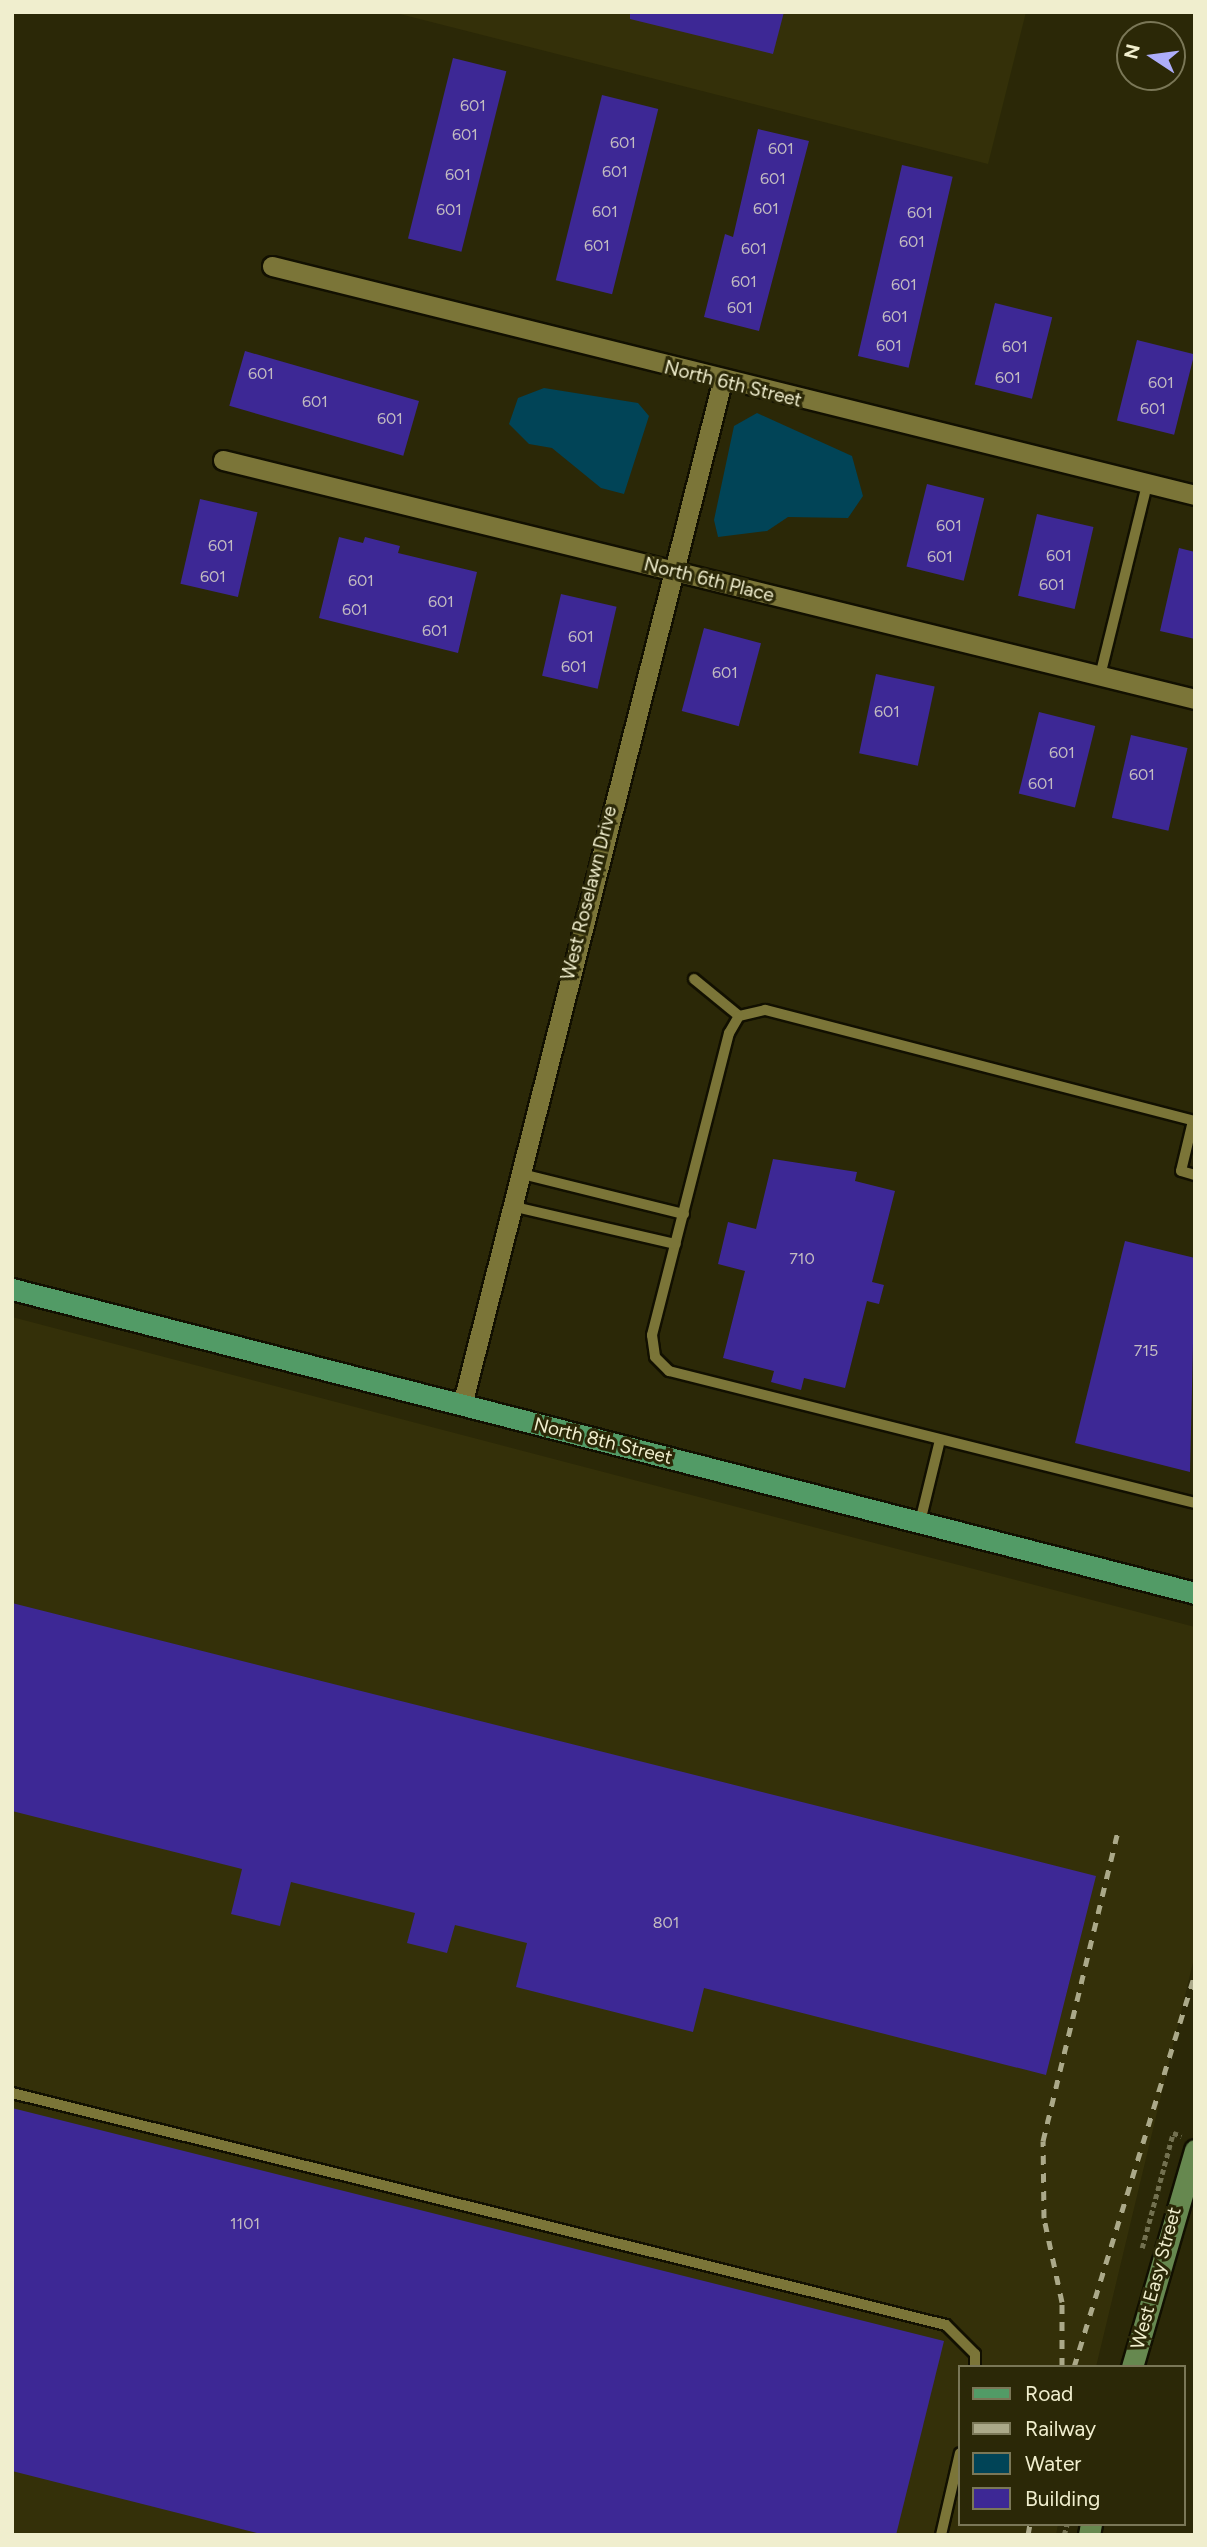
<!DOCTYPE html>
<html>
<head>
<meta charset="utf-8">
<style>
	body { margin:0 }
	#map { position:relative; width:1207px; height:2547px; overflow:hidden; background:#2b2807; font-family:Figtree,sans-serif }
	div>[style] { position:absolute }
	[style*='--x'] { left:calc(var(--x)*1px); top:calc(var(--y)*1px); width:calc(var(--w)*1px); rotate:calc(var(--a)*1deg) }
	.built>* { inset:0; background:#343009 }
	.water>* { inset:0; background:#014457 }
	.building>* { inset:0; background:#3d2895; transform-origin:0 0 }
	.path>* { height:4.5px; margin-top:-2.25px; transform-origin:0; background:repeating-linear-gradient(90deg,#72704f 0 5px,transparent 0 8.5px) }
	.roads { filter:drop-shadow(2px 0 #121001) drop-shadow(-2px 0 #121001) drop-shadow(0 2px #121001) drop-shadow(0 -2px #121001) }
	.lane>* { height:10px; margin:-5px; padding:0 5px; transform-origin:5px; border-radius:5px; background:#7b7538 }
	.street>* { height:19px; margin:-9.5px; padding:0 9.5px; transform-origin:9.5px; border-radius:9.5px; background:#7b7538 }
	.secondary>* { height:21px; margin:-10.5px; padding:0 10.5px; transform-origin:10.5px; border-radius:10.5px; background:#66884f }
	.primary>* { height:21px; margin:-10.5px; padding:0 10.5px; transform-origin:10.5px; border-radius:10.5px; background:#529b66 }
	.rail>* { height:5px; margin-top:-2.5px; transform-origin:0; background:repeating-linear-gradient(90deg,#aba989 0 9px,transparent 0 18px) }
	span { translate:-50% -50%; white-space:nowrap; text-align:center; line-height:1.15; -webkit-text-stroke:6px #2b2807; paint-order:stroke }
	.number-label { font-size:16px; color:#c3bcc0 }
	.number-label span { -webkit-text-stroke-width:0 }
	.street-label { font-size:19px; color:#f0eece }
	.frame { position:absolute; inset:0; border:14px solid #f0eece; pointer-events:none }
	.legend { position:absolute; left:958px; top:2365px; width:228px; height:161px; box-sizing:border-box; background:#2b2807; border:2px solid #7a7757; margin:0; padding:9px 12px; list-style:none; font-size:21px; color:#f0eece }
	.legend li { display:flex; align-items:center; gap:14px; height:35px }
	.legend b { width:35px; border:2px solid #7a7757 }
	.north { position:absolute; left:1116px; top:21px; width:70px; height:70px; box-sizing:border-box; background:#2b2807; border:2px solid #7a7757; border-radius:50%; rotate:283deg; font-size:19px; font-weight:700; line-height:28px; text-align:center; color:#f0eece }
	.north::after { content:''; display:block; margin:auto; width:24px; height:32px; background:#aeaefa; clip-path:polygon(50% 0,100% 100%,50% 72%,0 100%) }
</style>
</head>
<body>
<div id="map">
	<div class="built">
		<i style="clip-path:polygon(392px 12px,1026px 12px,988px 164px)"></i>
		<i style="clip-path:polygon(12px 1317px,1195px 1627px,1195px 1954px,1096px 2367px,960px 2367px,960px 2524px,1058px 2524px,1056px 2535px,12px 2535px)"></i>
	</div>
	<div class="water">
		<i style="clip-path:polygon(544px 388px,638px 403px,649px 416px,624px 494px,601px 488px,552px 448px,529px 444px,509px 424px,518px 398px)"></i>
		<i style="clip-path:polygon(757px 413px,852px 456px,863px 496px,848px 518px,788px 517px,767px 531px,718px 537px,714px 520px,734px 426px)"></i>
	</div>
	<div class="building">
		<i style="clip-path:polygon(630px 12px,784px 12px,773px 54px,630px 19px)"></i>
		<i style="left:453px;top:58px;width:55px;height:186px;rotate:14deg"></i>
		<i style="left:602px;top:95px;width:58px;height:191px;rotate:14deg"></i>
		<i style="clip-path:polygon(758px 129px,809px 141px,759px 331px,704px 317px,725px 234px,733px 237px)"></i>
		<i style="left:902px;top:165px;width:52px;height:196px;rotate:13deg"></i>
		<i style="left:995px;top:303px;width:59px;height:84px;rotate:14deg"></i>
		<i style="left:1137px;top:340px;width:59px;height:83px;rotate:14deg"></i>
		<i style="left:245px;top:351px;width:181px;height:57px;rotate:16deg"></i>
		<i style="left:927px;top:484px;width:59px;height:85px;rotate:14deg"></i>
		<i style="left:200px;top:499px;width:59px;height:87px;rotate:13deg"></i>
		<i style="left:1037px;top:514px;width:58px;height:84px;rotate:13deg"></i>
		<i style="clip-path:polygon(339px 537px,363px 543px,365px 537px,400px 546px,398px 553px,477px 572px,458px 653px,319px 618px)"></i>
		<i style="clip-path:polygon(1179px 548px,1195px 552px,1195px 639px,1160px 631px)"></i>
		<i style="left:561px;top:594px;width:57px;height:84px;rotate:13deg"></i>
		<i style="left:704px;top:628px;width:59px;height:86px;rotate:15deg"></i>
		<i style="left:876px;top:674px;width:60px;height:81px;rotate:12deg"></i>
		<i style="left:1039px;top:712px;width:58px;height:84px;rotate:14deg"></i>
		<i style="left:1131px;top:735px;width:58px;height:85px;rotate:13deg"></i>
		<i style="clip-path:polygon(773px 1159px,857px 1172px,855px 1181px,895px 1191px,872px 1282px,884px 1285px,879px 1304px,867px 1301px,845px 1388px,804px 1378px,801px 1390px,771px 1382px,774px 1371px,723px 1358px,745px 1271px,718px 1264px,728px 1222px,756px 1229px)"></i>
		<i style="clip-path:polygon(1125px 1241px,1195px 1258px,1190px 1472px,1075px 1443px)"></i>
		<i style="clip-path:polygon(12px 1603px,1096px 1876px,1046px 2075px,704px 1988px,693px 2032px,516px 1987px,527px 1943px,455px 1925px,447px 1953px,407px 1943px,415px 1913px,291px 1882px,280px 1926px,231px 1914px,242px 1869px,12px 1811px)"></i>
		<i style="clip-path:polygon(12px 2108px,944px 2341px,896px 2535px,265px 2535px,12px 2471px)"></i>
	</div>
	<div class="path">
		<i style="--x:1142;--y:2248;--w:119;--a:-74.9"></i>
		<i style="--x:1173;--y:2133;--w:9;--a:18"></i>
		<i style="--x:1064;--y:2535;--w:11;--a:-75"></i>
	</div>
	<div class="roads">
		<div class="lane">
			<i style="--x:1100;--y:676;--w:198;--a:-76.2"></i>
			<i style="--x:694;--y:979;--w:58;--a:39.4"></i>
			<i style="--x:1193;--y:1121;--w:51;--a:103.5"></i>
			<i style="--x:1181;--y:1171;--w:15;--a:16"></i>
			<i style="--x:1195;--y:1121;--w:444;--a:-165.5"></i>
			<i style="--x:765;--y:1010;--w:27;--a:167"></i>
			<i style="--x:739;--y:1016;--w:20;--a:120"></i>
			<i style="--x:729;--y:1033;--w:312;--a:104.3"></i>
			<i style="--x:652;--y:1335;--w:22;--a:82"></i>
			<i style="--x:655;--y:1357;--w:20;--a:45"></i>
			<i style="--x:669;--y:1371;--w:542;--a:14.09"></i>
			<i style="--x:518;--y:1173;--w:171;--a:13.9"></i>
			<i style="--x:511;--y:1206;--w:169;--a:13"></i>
			<i style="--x:920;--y:1522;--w:84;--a:-76.3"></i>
			<i style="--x:12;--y:2093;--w:962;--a:13.95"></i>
			<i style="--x:946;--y:2325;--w:41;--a:45"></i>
			<i style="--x:975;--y:2354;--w:13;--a:90"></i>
			<i style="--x:941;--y:2535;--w:84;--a:-77"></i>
		</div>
		<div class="street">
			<i style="--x:272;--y:266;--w:951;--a:13.93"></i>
			<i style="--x:223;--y:460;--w:1001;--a:13.81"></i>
			<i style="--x:462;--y:1405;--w:1056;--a:-75.74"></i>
		</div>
		<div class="secondary">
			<i style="--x:1132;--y:2367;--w:226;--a:-73.8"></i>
			<i style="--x:1089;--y:2535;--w:11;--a:-80"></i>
		</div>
		<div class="primary">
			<i style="--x:12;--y:1289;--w:1221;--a:14.41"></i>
		</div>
	</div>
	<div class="rail">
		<i style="--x:1062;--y:2367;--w:65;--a:-90"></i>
		<i style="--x:1062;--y:2302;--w:86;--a:-102.1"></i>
		<i style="--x:1044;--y:2218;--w:77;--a:-90.7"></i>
		<i style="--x:1043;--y:2141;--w:319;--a:-76.4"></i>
		<i style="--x:1074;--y:2367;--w:412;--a:-72.9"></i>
		<i style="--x:1028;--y:2535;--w:11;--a:-80"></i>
	</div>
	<div class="number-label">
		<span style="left:473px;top:106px">601</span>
		<span style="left:465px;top:135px">601</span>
		<span style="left:623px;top:143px">601</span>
		<span style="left:781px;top:149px">601</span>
		<span style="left:615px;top:172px">601</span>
		<span style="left:458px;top:175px">601</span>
		<span style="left:773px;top:179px">601</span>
		<span style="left:766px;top:209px">601</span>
		<span style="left:449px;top:210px">601</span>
		<span style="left:605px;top:212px">601</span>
		<span style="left:920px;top:213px">601</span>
		<span style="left:912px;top:242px">601</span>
		<span style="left:597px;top:246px">601</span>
		<span style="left:754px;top:249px">601</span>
		<span style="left:744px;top:282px">601</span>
		<span style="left:904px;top:285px">601</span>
		<span style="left:740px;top:308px">601</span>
		<span style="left:895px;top:317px">601</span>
		<span style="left:889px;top:346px">601</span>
		<span style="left:1015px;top:347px">601</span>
		<span style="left:261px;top:374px">601</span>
		<span style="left:1008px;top:378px">601</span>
		<span style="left:1161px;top:383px">601</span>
		<span style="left:315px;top:402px">601</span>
		<span style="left:1153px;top:409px">601</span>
		<span style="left:390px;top:419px">601</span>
		<span style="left:949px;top:526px">601</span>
		<span style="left:221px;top:546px">601</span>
		<span style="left:1059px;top:556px">601</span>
		<span style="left:940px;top:557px">601</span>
		<span style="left:213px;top:577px">601</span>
		<span style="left:361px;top:581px">601</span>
		<span style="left:1052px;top:585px">601</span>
		<span style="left:441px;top:602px">601</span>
		<span style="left:355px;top:610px">601</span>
		<span style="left:435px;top:631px">601</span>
		<span style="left:581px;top:637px">601</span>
		<span style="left:574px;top:667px">601</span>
		<span style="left:725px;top:673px">601</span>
		<span style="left:887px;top:712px">601</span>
		<span style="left:1062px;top:753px">601</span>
		<span style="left:1142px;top:775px">601</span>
		<span style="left:1041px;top:784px">601</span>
		<span style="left:802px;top:1259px">710</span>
		<span style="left:1146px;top:1351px">715</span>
		<span style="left:666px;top:1923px">801</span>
		<span style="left:245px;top:2224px">1101</span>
	</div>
	<div class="street-label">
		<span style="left:733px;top:384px;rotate:14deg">North 6th Street</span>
		<span style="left:709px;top:580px;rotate:14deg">North 6th Place</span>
		<span style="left:589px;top:893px;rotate:-76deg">West Roselawn Drive</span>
		<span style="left:603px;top:1441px;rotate:14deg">North 8th Street</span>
		<span style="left:1156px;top:2278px;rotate:-75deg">West Easy Street</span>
	</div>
	<div class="frame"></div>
	<ul class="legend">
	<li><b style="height:9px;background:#529b66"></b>Road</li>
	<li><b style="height:9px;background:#aba989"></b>Railway</li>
	<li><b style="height:19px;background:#014457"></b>Water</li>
	<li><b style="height:19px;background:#3d2895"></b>Building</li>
	</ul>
	<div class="north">N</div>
</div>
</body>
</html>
